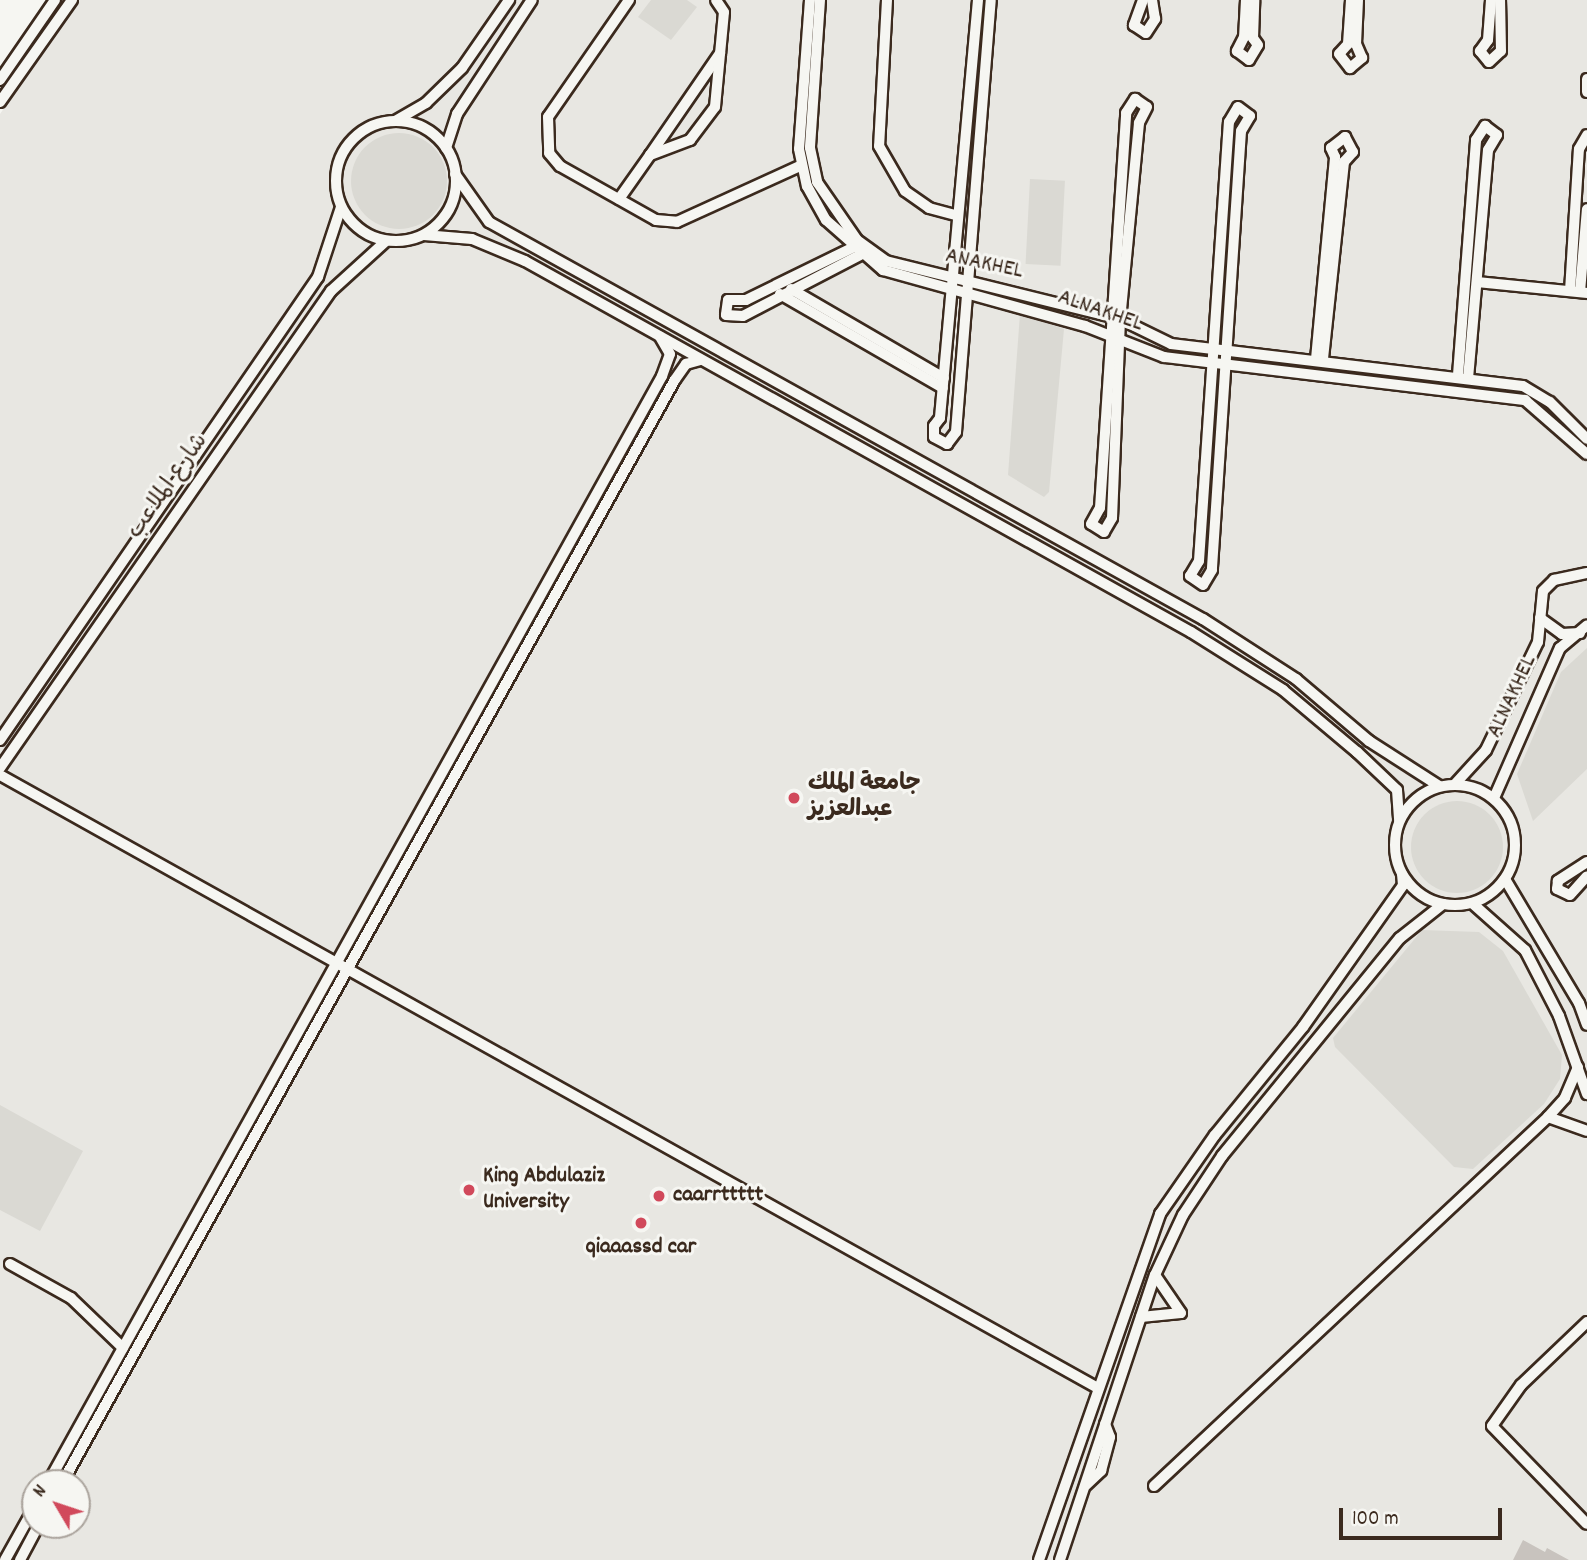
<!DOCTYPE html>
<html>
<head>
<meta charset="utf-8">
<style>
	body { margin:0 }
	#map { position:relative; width:1587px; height:1560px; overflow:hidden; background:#f6f6f2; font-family:Dekko,"Playpen Sans Arabic",sans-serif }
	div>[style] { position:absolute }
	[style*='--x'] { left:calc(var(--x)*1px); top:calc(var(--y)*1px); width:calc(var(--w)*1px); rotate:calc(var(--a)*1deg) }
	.built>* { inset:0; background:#e8e7e2 }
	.green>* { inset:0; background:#dad9d3; transform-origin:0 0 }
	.round { border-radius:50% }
	.building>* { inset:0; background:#c8c3be }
	.roads { filter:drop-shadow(2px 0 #3b2a1e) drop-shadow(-2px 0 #3b2a1e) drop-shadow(0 2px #3b2a1e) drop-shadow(0 -2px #3b2a1e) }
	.minor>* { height:10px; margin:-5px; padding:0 5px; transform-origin:5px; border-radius:5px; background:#f6f6f2 }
	.minor>.ring { margin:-5px; padding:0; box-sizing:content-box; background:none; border:10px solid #f6f6f2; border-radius:50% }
	.dots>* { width:19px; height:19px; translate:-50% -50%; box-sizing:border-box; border:4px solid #f6f6f2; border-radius:50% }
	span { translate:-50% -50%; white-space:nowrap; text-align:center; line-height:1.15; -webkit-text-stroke:6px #f6f6f2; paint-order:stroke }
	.street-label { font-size:23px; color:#3b2a1e }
	.poi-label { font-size:23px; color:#3b2a1e; font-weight:700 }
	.left { translate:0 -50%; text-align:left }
	.north { position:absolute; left:21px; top:1469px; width:70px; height:70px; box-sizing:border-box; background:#f6f6f2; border:2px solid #aba49d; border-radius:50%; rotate:309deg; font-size:19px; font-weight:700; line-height:28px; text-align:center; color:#3b2a1e }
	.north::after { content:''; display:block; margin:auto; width:24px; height:32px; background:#d1495b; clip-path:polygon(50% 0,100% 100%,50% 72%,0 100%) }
	.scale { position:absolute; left:1339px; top:1508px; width:163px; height:32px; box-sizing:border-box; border:4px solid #3b2a1e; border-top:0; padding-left:9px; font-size:21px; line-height:24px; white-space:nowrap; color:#3b2a1e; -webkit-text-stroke:5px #f6f6f2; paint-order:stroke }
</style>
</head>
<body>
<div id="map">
	<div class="built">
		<i style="clip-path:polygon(evenodd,79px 0,1587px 0,1587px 1560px,0 1560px,0 114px,79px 0,35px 1483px,77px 1483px,77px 1525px,35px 1525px,35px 1483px)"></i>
	</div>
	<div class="green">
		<i style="clip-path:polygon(651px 0,687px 0,697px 7px,671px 40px,638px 17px)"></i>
		<i class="round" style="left:351px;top:133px;width:96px;height:96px"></i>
		<i style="left:1030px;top:179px;width:35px;height:85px;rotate:3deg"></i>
		<i style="clip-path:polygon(1020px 314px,1064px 329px,1049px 492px,1044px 497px,1008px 475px)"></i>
		<i style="clip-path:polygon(1587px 648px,1587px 769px,1533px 821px,1517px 774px,1561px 672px)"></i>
		<i class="round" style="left:1411px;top:801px;width:92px;height:92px"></i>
		<i style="clip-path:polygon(1422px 930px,1479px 932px,1503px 951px,1562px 1055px,1560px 1079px,1544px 1104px,1473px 1169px,1454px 1167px,1335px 1047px,1333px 1038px)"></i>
		<i style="clip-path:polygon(0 1105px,83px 1151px,40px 1231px,0 1210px)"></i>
	</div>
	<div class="building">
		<i style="clip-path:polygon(1523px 1540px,1545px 1552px,1547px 1548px,1569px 1560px,1513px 1560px)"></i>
	</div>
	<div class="roads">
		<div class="minor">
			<i style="--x:629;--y:0;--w:142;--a:124.7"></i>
			<i style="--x:548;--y:117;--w:36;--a:88"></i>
			<i style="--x:549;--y:153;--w:17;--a:50"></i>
			<i style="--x:560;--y:166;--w:110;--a:29.4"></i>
			<i style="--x:656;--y:220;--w:21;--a:5"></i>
			<i style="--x:677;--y:222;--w:137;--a:-24.5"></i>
			<i style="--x:810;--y:0;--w:149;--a:94.2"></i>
			<i style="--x:799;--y:149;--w:38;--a:78"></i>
			<i style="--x:807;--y:186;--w:39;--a:61"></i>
			<i style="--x:826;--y:220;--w:76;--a:41.3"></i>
			<i style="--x:883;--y:270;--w:210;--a:15.5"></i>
			<i style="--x:1085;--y:326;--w:85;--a:21.4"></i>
			<i style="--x:1164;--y:357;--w:364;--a:6.8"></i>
			<i style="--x:1525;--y:400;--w:82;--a:41.1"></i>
			<i style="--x:820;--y:0;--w:148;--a:93.9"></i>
			<i style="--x:810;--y:148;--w:35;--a:78"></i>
			<i style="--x:817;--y:182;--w:70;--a:55.4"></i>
			<i style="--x:857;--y:240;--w:36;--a:36"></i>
			<i style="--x:886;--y:261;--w:241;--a:13.9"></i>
			<i style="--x:1120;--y:319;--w:57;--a:26.1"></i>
			<i style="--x:1171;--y:344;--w:354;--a:6.8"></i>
			<i style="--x:1523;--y:386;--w:31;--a:31"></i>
			<i style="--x:1550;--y:402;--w:52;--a:45"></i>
			<i style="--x:887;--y:0;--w:146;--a:93.1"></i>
			<i style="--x:879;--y:146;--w:52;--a:60"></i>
			<i style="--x:905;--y:191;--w:29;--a:35"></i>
			<i style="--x:929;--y:208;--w:30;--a:15"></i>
			<i style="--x:978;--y:0;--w:420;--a:95.2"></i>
			<i style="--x:940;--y:418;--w:10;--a:127"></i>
			<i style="--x:934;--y:426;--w:11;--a:90"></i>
			<i style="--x:934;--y:437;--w:15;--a:28"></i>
			<i style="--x:947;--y:444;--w:15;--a:-53"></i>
			<i style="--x:956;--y:432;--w:433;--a:-85.4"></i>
			<i style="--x:1143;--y:0;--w:27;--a:110"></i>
			<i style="--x:1134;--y:25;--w:14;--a:34"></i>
			<i style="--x:1146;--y:33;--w:17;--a:-57"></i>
			<i style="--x:1155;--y:19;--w:19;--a:-99"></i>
			<i style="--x:1246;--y:0;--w:37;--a:93"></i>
			<i style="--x:1244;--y:37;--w:16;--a:117"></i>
			<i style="--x:1237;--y:51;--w:15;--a:37"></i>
			<i style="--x:1249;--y:60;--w:17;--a:-59"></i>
			<i style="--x:1258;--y:45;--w:9;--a:-126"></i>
			<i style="--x:1253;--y:38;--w:38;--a:-88"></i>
			<i style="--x:1351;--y:0;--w:44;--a:93.9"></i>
			<i style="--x:1348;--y:44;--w:13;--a:132"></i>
			<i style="--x:1339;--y:54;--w:18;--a:52"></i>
			<i style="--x:1350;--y:68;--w:16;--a:-40"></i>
			<i style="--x:1362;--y:58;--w:15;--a:-113"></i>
			<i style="--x:1356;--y:44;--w:44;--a:-87.4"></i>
			<i style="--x:1491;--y:0;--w:40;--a:94.3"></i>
			<i style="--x:1488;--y:40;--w:14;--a:126"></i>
			<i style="--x:1480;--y:51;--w:14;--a:51"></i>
			<i style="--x:1489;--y:62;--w:16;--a:-43"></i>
			<i style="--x:1501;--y:51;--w:51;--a:-91.1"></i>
			<i style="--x:1587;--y:79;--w:13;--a:90"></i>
			<i style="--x:0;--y:80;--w:97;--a:-55.5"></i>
			<i style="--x:1135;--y:99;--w:14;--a:34"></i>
			<i style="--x:1147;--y:107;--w:18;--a:117"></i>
			<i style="--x:1139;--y:123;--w:197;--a:95.5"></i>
			<i style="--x:1120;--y:319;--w:199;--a:92.3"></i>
			<i style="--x:1112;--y:518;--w:16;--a:120"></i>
			<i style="--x:1104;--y:532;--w:15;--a:-148"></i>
			<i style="--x:1091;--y:524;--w:18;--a:-61"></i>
			<i style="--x:1100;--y:508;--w:396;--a:-86.2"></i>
			<i style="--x:1126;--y:113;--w:17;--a:-57"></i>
			<i style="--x:0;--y:102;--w:125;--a:-54.8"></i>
			<i style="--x:1238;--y:107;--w:15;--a:37"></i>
			<i style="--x:1250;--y:116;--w:17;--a:121"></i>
			<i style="--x:1241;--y:131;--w:440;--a:93.8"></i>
			<i style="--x:1212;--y:570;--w:17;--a:121"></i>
			<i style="--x:1203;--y:585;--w:16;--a:-145"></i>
			<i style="--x:1190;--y:576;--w:17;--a:-59"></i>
			<i style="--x:1199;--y:561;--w:440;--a:-86.1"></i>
			<i style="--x:1229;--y:122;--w:17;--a:-59"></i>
			<i style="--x:395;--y:121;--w:36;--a:-30"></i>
			<i style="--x:426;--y:103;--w:50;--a:-44.2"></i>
			<i style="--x:462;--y:68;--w:83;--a:-55.3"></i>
			<i class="ring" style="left:336px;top:121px;width:110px;height:110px"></i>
			<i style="--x:446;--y:148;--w:36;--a:-72"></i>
			<i style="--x:457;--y:114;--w:136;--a:-56.7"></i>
			<i style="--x:650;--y:155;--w:124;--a:-55.5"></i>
			<i style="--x:455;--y:174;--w:59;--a:54.7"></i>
			<i style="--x:489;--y:222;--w:817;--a:29.08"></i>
			<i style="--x:1203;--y:619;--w:111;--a:32.8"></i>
			<i style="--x:1296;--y:679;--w:96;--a:40.3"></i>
			<i style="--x:1369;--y:741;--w:83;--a:32.7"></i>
			<i style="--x:619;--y:199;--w:54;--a:-54.8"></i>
			<i style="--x:650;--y:155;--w:43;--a:-20.6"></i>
			<i style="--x:690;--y:140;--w:41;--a:-52.9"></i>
			<i style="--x:715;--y:107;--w:95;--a:-84.6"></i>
			<i style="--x:724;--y:12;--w:14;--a:-124"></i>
			<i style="--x:424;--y:235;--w:48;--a:4.8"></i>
			<i style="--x:472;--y:239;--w:57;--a:22.5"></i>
			<i style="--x:525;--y:261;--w:762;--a:29.12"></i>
			<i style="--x:1191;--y:632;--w:109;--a:32.2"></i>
			<i style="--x:1283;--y:690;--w:97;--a:40"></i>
			<i style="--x:1357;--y:752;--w:55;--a:43.5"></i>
			<i style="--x:1397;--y:790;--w:31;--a:86"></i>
			<i style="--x:852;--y:248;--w:118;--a:153.9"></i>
			<i style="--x:746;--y:300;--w:18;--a:180"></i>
			<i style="--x:728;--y:300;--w:15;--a:98"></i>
			<i style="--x:726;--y:315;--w:17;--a:3"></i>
			<i style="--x:743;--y:316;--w:132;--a:-27.5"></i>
			<i style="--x:1477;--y:282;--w:111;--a:5.7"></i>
			<i style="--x:791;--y:289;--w:177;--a:30.2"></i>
			<i style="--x:1570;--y:291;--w:142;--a:-86.4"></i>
			<i style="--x:1579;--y:149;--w:16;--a:-60"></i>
			<i style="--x:1580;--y:292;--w:83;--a:-85.2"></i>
			<i style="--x:780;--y:294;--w:188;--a:30"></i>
			<i style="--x:1316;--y:359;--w:203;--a:-84.6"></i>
			<i style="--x:1335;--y:157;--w:10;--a:-114"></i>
			<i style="--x:1331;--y:148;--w:18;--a:-38"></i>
			<i style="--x:1345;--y:137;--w:17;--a:62"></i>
			<i style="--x:1353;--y:152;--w:13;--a:132"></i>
			<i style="--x:1344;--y:162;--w:199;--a:96.1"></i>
			<i style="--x:1458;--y:375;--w:236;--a:-85.6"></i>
			<i style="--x:1476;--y:140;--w:17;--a:-57"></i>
			<i style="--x:1485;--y:126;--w:15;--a:37"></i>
			<i style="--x:1497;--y:135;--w:17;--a:121"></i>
			<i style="--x:1488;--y:150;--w:228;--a:95"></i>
			<i style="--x:1540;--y:618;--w:27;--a:36"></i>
			<i style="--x:1562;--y:634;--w:18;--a:-3"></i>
			<i style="--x:0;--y:740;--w:562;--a:-55.52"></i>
			<i style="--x:318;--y:277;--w:74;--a:-71.8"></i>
			<i style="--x:0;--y:768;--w:581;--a:-55.24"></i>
			<i style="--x:331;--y:291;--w:74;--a:-42.3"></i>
			<i style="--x:0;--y:775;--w:1255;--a:29.18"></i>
			<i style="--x:1455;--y:784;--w:46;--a:-47.6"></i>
			<i style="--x:1486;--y:750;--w:120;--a:-64.3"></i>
			<i style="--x:1538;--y:642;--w:51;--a:-84.4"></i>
			<i style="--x:1543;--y:591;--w:16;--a:-45"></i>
			<i style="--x:1554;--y:580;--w:34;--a:-12"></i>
			<i class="ring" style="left:1395px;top:785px;width:110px;height:110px"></i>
			<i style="--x:1494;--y:798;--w:164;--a:-66.3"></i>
			<i style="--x:1560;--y:648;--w:35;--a:-40"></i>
			<i style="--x:1587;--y:862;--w:35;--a:147"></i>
			<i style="--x:1558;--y:881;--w:8;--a:97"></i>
			<i style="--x:1557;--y:889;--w:14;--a:25"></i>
			<i style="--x:1570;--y:895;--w:25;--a:-48"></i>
			<i style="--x:1505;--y:879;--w:144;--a:59.2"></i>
			<i style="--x:1579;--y:1003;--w:23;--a:70"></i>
			<i style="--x:1472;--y:903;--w:71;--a:41.6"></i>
			<i style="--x:1525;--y:950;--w:74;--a:62.7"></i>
			<i style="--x:1559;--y:1016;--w:83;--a:70.3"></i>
			<i style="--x:1578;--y:1067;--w:34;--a:113"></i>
			<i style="--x:1565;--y:1098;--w:25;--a:132"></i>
			<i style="--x:1548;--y:1117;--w:41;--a:19.7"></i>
			<i style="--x:10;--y:1264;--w:70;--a:29.1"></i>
			<i style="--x:71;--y:1298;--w:72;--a:43.9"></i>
			<i style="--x:1141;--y:1317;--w:40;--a:-5.7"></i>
			<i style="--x:1181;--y:1313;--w:46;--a:-124.4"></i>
			<i style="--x:1587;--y:1322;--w:91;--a:136.3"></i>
			<i style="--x:1521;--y:1385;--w:50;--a:125.3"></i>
			<i style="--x:1492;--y:1426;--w:136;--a:45.9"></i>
			<i style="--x:48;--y:1483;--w:1266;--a:-60.98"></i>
			<i style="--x:662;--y:376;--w:23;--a:-70"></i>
			<i style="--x:670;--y:354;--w:20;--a:-120"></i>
			<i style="--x:62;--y:1483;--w:1261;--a:-60.95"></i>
			<i style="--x:674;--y:381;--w:21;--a:-55"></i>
			<i style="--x:686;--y:364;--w:15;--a:-16"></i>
			<i style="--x:1086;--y:1485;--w:21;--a:-43"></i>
			<i style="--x:1101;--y:1471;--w:35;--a:-75"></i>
			<i style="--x:1110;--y:1437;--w:14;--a:-111"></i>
			<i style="--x:1154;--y:1486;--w:540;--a:-43.12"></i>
			<i style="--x:5;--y:1560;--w:62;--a:-60.9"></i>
			<i style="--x:20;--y:1560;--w:40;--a:-62"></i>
			<i style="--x:1039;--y:1560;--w:367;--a:-70.7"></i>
			<i style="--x:1160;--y:1214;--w:96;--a:-55.2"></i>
			<i style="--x:1215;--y:1135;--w:139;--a:-50.8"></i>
			<i style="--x:1303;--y:1027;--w:174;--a:-54.8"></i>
			<i style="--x:1403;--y:885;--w:11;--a:-95"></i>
			<i style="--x:1060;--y:1560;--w:300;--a:-71.6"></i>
			<i style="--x:1155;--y:1275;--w:66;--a:-65"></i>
			<i style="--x:1183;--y:1215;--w:71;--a:-56.5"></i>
			<i style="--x:1222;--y:1156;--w:281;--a:-50.8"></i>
			<i style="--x:1400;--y:938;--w:55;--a:-38.3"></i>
		</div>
	</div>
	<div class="dots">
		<i style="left:794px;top:798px;background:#d1495b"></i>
		<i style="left:469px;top:1190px;background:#d1495b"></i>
		<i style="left:659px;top:1196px;background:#d1495b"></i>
		<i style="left:641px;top:1223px;background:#d1495b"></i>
	</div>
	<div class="street-label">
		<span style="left:984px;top:265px;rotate:12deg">ANAKHEL</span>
		<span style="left:1100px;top:312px;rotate:19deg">ALNAKHEL</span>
		<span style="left:169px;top:487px;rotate:-55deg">شارع الملاعب</span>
		<span style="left:1513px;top:697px;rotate:-65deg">ALNAKHEL</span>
	</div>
	<div class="poi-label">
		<span class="left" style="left:808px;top:798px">جامعة الملك<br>عبدالعزيز</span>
		<span class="left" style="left:483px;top:1190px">King Abdulaziz<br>University</span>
		<span class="left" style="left:673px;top:1196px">caarrttttt</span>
		<span style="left:641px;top:1248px">qiaaassd car</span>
	</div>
	<div class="north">N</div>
	<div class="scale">100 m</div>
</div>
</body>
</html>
